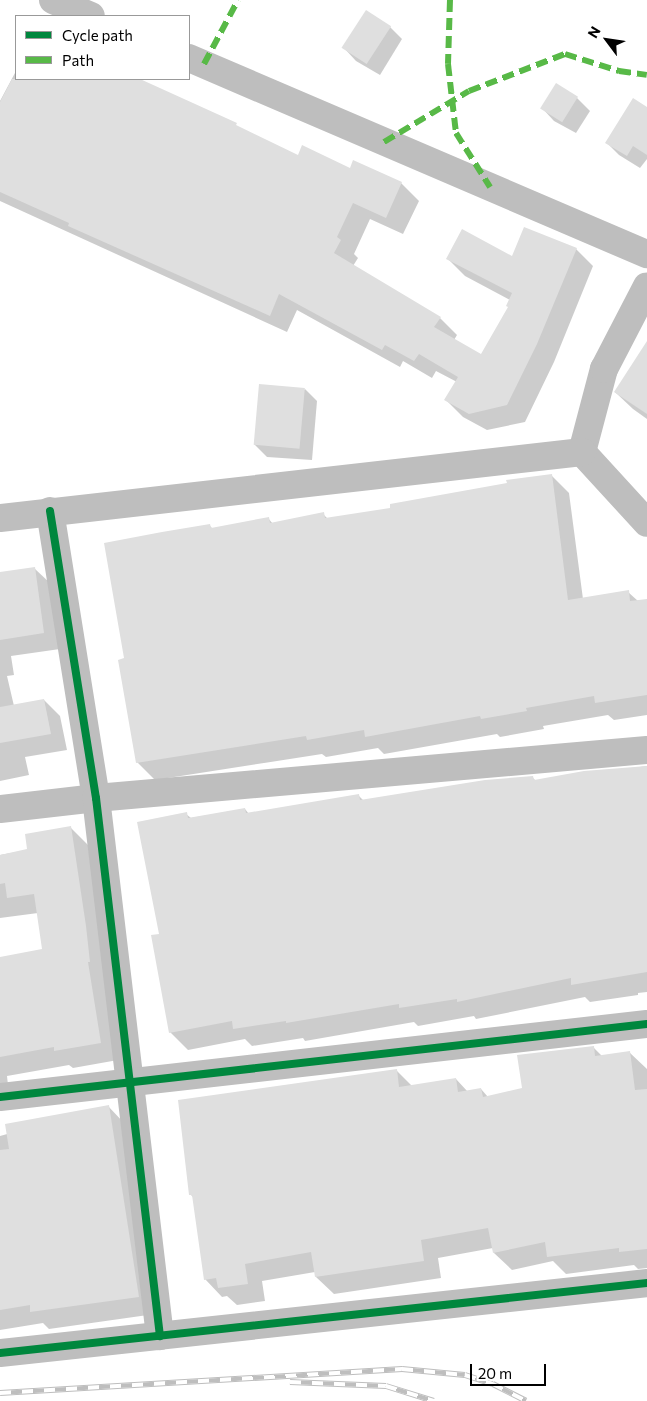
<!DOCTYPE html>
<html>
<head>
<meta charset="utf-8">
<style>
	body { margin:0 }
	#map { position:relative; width:647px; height:1401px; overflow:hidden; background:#fff; font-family:Commissioner,sans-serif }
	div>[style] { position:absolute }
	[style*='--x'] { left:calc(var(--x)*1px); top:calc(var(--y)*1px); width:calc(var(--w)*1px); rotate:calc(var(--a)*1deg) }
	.shadow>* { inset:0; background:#0003 }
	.building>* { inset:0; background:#dfdfdf; transform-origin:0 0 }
	.minor>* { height:28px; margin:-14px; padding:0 14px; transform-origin:14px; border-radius:14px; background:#bebebe }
	.rail>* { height:5.5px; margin-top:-2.75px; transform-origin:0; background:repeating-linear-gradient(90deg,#fff 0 11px,#bebebe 0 22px); box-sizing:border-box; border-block:1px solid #bebebe }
	.quiet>* { height:6px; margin-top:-3px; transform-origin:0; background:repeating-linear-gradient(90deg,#58b947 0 12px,transparent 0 18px) }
	.cycleway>* { height:8px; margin:-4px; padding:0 4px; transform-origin:4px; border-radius:4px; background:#00873e }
	span { translate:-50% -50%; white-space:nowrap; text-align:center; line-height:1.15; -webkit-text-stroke:5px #fff; paint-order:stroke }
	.legend { position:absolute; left:15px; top:15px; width:175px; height:65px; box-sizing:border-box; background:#fff; border:1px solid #999; margin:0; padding:6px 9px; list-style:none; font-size:15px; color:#000 }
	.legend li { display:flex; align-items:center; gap:10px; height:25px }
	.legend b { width:25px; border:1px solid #999 }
	.north { position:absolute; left:582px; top:15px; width:50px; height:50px; -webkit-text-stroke:4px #fff; paint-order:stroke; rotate:301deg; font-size:14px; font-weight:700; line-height:20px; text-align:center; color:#000 }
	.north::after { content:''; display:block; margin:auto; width:18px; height:22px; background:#000; clip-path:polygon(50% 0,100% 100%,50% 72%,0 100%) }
	.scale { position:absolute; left:470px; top:1364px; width:76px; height:22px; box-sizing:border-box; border:2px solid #000; border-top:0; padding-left:6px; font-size:15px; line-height:18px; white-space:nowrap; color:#000; -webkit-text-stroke:4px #fff; paint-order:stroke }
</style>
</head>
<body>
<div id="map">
	<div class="shadow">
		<i style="clip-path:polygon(390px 27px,402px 39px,380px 75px,356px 61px,344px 48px)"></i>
		<i style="clip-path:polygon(16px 71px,16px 79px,137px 79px,298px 156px,350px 170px,354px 162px,401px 183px,419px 201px,403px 234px,370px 219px,354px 254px,358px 258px,353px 266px,440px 318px,457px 335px,454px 340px,481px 356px,509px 307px,510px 300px,465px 276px,448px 259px,513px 257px,576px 249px,593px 266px,554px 362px,525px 422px,487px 430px,463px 417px,446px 400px,457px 382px,436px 371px,432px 378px,403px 361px,400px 367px,297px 310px,287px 332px,0 201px,0 101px)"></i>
		<i style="clip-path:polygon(556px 85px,577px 98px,590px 111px,576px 133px,554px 121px,542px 108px)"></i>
		<i style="clip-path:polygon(647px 108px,647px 159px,640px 168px,619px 155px,607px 143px)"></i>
		<i style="clip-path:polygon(647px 344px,647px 419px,633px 409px,615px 392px)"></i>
		<i style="clip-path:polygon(305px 389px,317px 401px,312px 460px,267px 457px,254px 444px)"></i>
		<i style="clip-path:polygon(551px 475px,569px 493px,583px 599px,628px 592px,638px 601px,647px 600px,647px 715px,614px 720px,608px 715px,543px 726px,544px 729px,500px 737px,497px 734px,384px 754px,378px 748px,326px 757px,322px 754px,155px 780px,137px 762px,126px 659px,210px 526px,213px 529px,268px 518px,273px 524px,323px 514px,328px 519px,392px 509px)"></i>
		<i style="clip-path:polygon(34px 568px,51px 584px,60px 649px,11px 656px,14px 675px,7px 676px,14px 706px,44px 700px,60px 716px,67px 750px,25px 757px,29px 775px,0 781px,0 573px)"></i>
		<i style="clip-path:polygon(647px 766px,647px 992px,638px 993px,638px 995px,590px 1002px,585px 997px,476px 1019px,474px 1016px,418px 1026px,414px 1022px,305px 1041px,303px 1038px,252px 1046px,245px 1039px,188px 1050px,170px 1032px,160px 935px,186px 814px,191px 818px,245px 809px,249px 814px,358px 795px,364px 801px,532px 777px,536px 781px)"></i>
		<i style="clip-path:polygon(70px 827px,88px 845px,118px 1060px,73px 1068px,69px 1065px,7px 1076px,8px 1085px,0 1086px,0 958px,44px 950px,38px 913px,0 918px,0 855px,28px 850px)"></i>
		<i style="clip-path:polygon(593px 1047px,602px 1056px,629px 1052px,647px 1069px,647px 1268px,638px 1269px,634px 1265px,566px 1274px,553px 1261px,512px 1270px,494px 1253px,493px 1248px,438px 1258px,441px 1278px,334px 1294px,316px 1277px,315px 1272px,262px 1281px,265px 1301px,237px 1305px,227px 1296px,222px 1297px,205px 1279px,194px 1198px,191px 1195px,396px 1070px,412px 1086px,456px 1079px,468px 1092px,481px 1089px,488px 1097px,524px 1089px)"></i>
		<i style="clip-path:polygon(108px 1106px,125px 1124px,155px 1314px,49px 1329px,43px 1323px,0 1330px,0 1136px)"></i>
	</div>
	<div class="building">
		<i style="left:366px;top:10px;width:30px;height:45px;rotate:33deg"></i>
		<i style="clip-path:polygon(12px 79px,140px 79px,237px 123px,236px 125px,298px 155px,302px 145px,350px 168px,353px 160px,402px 182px,386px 218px,353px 203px,337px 237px,341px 240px,334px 253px,441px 317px,434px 327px,481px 354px,508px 307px,506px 306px,512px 293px,446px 259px,462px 229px,512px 256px,524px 227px,577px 248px,537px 344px,507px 405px,469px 414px,444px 400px,458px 377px,419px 354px,414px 361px,385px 345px,382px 350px,279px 294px,270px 316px,68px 226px,69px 223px,0 192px,0 102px)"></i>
		<i style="left:556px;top:83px;width:26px;height:30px;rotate:32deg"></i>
		<i style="clip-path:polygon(633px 98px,647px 107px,647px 155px,633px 146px,627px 156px,605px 143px)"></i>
		<i style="clip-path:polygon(647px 341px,647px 414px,614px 392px)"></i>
		<i style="left:259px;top:384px;width:46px;height:61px;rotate:5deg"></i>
		<i style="clip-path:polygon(552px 474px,568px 600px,629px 590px,630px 601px,647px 599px,647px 695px,595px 703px,594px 696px,526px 708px,527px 711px,481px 719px,480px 716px,365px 737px,364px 730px,307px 740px,306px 736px,136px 763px,118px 660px,124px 658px,104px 543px,162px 532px,210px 524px,211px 528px,269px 517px,270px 523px,324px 512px,325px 518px,390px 508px,390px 504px,507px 483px,506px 480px)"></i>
		<i style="clip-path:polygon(35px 567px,44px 633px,0 640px,0 572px)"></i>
		<i style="clip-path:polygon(44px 699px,51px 734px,0 743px,0 707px)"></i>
		<i style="clip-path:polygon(647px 766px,647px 972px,571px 985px,571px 978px,457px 1002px,457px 999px,399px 1008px,399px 1004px,286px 1023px,286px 1021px,233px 1029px,232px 1021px,169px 1033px,151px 935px,159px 934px,137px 822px,187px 812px,188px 818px,245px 808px,246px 813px,359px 794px,360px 800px,485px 780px,533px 776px,534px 780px,584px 771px)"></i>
		<i style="clip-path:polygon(71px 826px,86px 926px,90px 962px,88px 962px,101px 1043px,54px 1051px,54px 1047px,0 1057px,0 957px,42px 949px,34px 894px,7px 898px,5px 883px,0 884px,0 855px,27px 849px,25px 834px)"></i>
		<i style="clip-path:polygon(594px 1046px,595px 1056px,630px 1051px,635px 1090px,647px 1089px,647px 1249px,619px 1252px,619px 1248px,547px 1257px,545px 1242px,493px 1253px,488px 1228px,421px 1240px,424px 1261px,315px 1277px,311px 1252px,245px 1264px,248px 1284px,218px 1288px,216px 1278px,204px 1280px,192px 1195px,189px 1195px,178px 1100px,397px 1069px,399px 1087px,456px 1078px,458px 1092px,481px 1088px,483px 1097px,522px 1088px,517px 1055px)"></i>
		<i style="clip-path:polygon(109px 1105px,139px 1297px,30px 1312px,30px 1305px,0 1310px,0 1150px,9px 1149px,5px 1124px)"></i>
	</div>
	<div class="minor">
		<i style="--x:53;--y:0;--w:41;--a:22.8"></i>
		<i style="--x:189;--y:58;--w:498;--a:23.2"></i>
		<i style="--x:582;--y:452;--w:86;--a:-75.2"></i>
		<i style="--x:604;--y:369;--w:93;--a:-62.6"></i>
		<i style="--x:582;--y:452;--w:96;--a:47.5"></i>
		<i style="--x:50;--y:511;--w:291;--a:80.9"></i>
		<i style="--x:96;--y:798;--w:542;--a:83.22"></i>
		<i style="--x:0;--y:518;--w:586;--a:-6.47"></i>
		<i style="--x:0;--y:809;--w:97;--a:-6.5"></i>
		<i style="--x:96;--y:798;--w:553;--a:-4.98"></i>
		<i style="--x:0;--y:1097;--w:651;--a:-6.44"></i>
		<i style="--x:0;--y:1353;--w:651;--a:-6.17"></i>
	</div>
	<div class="rail">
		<i style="--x:290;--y:1382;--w:96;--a:2.4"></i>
		<i style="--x:386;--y:1386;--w:50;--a:17.4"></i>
		<i style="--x:0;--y:1393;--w:403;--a:-3.4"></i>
		<i style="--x:402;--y:1369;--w:63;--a:5.4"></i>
		<i style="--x:465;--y:1375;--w:29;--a:18"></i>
		<i style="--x:493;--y:1384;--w:37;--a:27"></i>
	</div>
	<div class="quiet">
		<i style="--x:450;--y:0;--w:64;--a:91.8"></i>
		<i style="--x:448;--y:64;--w:69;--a:83.4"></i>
		<i style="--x:456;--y:133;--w:64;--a:57.8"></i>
		<i style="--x:204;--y:64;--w:72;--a:-62"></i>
		<i style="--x:384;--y:142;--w:99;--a:-31"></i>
		<i style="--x:469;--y:91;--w:103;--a:-21.1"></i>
		<i style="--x:565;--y:54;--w:57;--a:17.5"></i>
		<i style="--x:619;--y:71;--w:28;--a:8"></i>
	</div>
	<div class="cycleway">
		<i style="--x:50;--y:511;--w:291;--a:80.9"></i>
		<i style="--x:96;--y:798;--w:542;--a:83.22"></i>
		<i style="--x:0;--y:1097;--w:651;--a:-6.44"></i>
		<i style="--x:0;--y:1353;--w:651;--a:-6.17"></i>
	</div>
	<ul class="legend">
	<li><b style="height:6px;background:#00873e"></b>Cycle path</li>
	<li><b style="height:6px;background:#58b947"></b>Path</li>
	</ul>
	<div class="north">N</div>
	<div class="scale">20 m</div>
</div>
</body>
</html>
